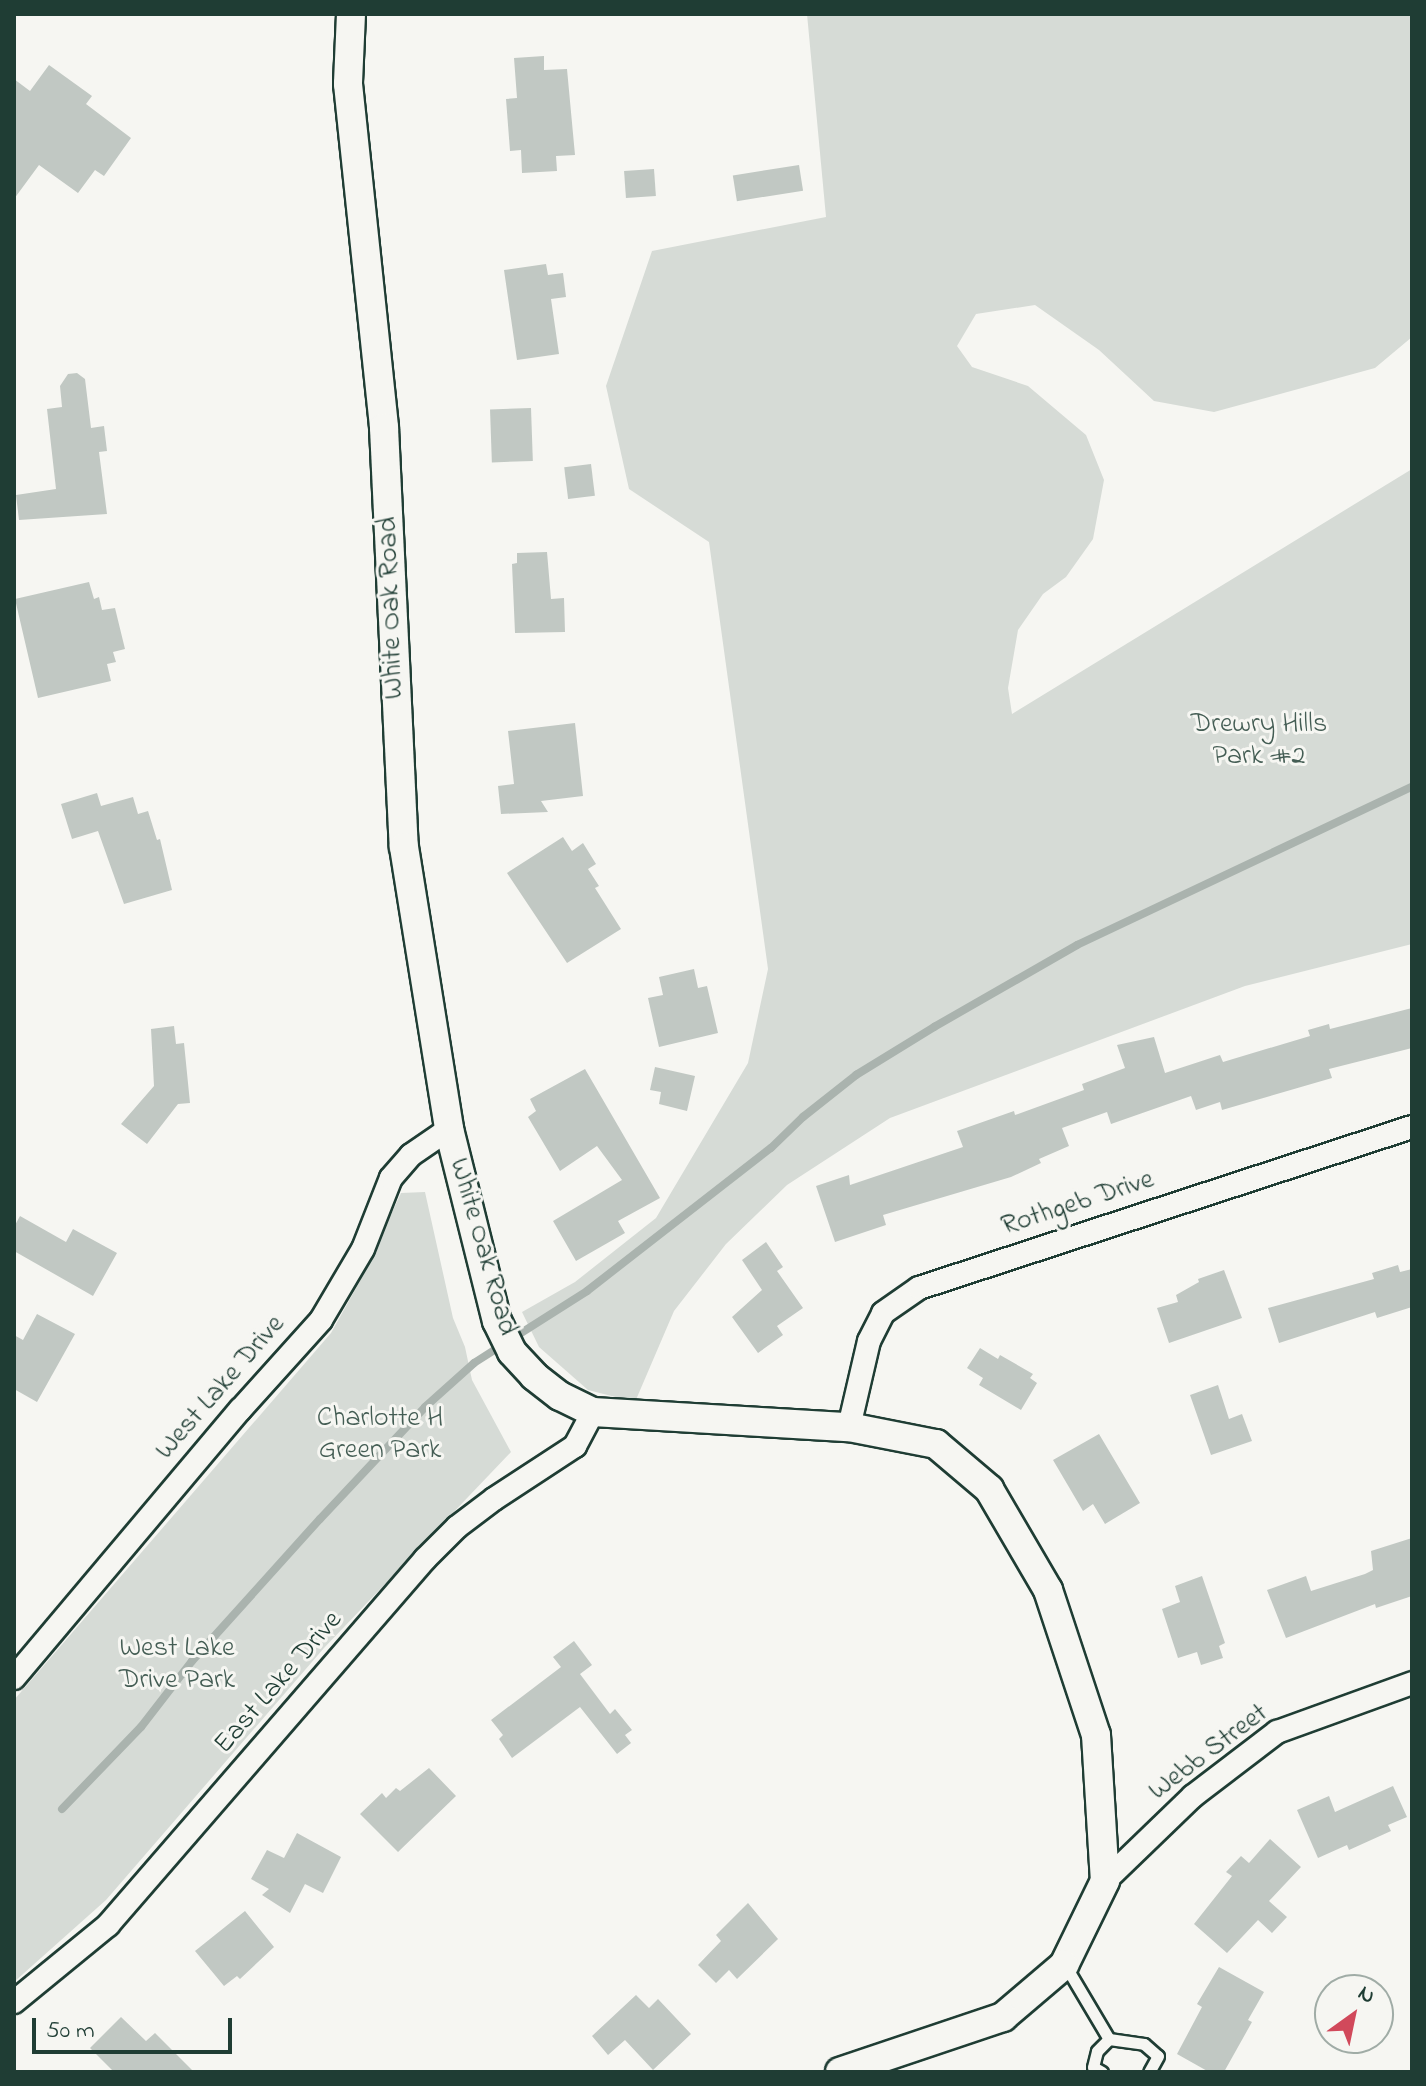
<!DOCTYPE html>
<html>
<head>
<meta charset="utf-8">
<style>
	body { margin:0 }
	#map { position:relative; width:1426px; height:2086px; overflow:hidden; background:#f6f6f2; font-family:"Indie Flower",sans-serif }
	div>[style] { position:absolute }
	[style*='--x'] { left:calc(var(--x)*1px); top:calc(var(--y)*1px); width:calc(var(--w)*1px); rotate:calc(var(--a)*1deg) }
	.green>* { inset:0; background:#d6dbd6 }
	.stream>* { height:8px; margin:-4px; padding:0 4px; transform-origin:4px; border-radius:4px; background:#aab3ae }
	.building>* { inset:0; background:#c1c8c3; transform-origin:0 0 }
	.roads { filter:drop-shadow(2px 0 #1f3d34) drop-shadow(-2px 0 #1f3d34) drop-shadow(0 2px #1f3d34) drop-shadow(0 -2px #1f3d34) }
	.service>* { height:11px; margin:-5.5px; padding:0 5.5px; transform-origin:5.5px; border-radius:5.5px; background:#f6f6f2 }
	.minor>* { height:22px; margin:-11px; padding:0 11px; transform-origin:11px; border-radius:11px; background:#f6f6f2 }
	.tertiary>* { height:28px; margin:-14px; padding:0 14px; transform-origin:14px; border-radius:14px; background:#f6f6f2 }
	span { translate:-50% -50%; white-space:nowrap; text-align:center; line-height:1.15; -webkit-text-stroke:6px #f6f6f2; paint-order:stroke }
	.street-label { font-size:28px; color:#1f3d34 }
	.park-label { font-size:28px; color:#445d54 }
	.frame { position:absolute; inset:0; border:16px solid #1f3d34; pointer-events:none }
	.north { position:absolute; left:1314px; top:1974px; width:80px; height:80px; box-sizing:border-box; background:#f6f6f2; border:2px solid #a0aca6; border-radius:50%; rotate:33deg; font-size:22px; font-weight:700; line-height:32px; text-align:center; color:#1f3d34 }
	.north::after { content:''; display:block; margin:auto; width:28px; height:36px; background:#d1495b; clip-path:polygon(50% 0,100% 100%,50% 72%,0 100%) }
	.scale { position:absolute; left:32px; top:2018px; width:200px; height:36px; box-sizing:border-box; border:4px solid #1f3d34; border-top:0; padding-left:10px; font-size:24px; line-height:28px; white-space:nowrap; color:#1f3d34; -webkit-text-stroke:6px #f6f6f2; paint-order:stroke }
</style>
</head>
<body>
<div id="map">
	<div class="green">
		<i style="clip-path:polygon(807px 14px,1412px 14px,1412px 337px,1375px 368px,1214px 412px,1154px 401px,1099px 350px,1035px 305px,976px 314px,957px 346px,972px 367px,1028px 386px,1086px 435px,1104px 480px,1093px 539px,1066px 577px,1043px 594px,1018px 630px,1008px 688px,1012px 714px,1412px 469px,1412px 944px,1245px 986px,890px 1118px,787px 1185px,726px 1244px,674px 1311px,635px 1402px,588px 1390px,539px 1347px,522px 1312px,575px 1282px,656px 1218px,748px 1063px,768px 969px,709px 542px,629px 489px,606px 386px,652px 251px,826px 217px)"></i>
		<i style="clip-path:polygon(425px 1192px,453px 1318px,465px 1347px,472px 1380px,511px 1452px,324px 1648px,106px 1900px,14px 1982px,14px 1700px,331px 1333px,360px 1281px,401px 1193px)"></i>
	</div>
	<div class="stream">
		<i style="--x:62;--y:1809;--w:114;--a:-46.1"></i>
		<i style="--x:141;--y:1727;--w:83;--a:-52.3"></i>
		<i style="--x:192;--y:1661;--w:191;--a:-48"></i>
		<i style="--x:320;--y:1519;--w:154;--a:-46.8"></i>
		<i style="--x:425;--y:1407;--w:66;--a:-41.9"></i>
		<i style="--x:474;--y:1363;--w:134;--a:-32.5"></i>
		<i style="--x:587;--y:1291;--w:233;--a:-37.9"></i>
		<i style="--x:771;--y:1148;--w:45;--a:-44.1"></i>
		<i style="--x:803;--y:1117;--w:68;--a:-38.4"></i>
		<i style="--x:856;--y:1075;--w:92;--a:-31.6"></i>
		<i style="--x:934;--y:1027;--w:165;--a:-29.8"></i>
		<i style="--x:1077;--y:945;--w:370;--a:-25.3"></i>
	</div>
	<div class="building">
		<i style="clip-path:polygon(544px 56px,544px 70px,567px 69px,575px 155px,556px 156px,557px 171px,522px 173px,521px 150px,510px 151px,506px 99px,517px 98px,514px 58px)"></i>
		<i style="clip-path:polygon(49px 65px,92px 96px,86px 104px,131px 138px,104px 176px,95px 170px,78px 193px,39px 165px,14px 199px,14px 79px,30px 91px)"></i>
		<i style="left:799px;top:165px;width:26px;height:67px;rotate:81deg"></i>
		<i style="left:654px;top:169px;width:27px;height:30px;rotate:86deg"></i>
		<i style="clip-path:polygon(546px 264px,548px 275px,563px 273px,566px 297px,551px 299px,559px 354px,517px 360px,504px 270px)"></i>
		<i style="clip-path:polygon(77px 373px,85px 379px,91px 428px,104px 426px,107px 451px,99px 452px,107px 514px,19px 520px,16px 495px,56px 489px,47px 409px,62px 407px,60px 386px,68px 374px)"></i>
		<i style="left:531px;top:408px;width:53px;height:41px;rotate:88deg"></i>
		<i style="left:591px;top:464px;width:32px;height:27px;rotate:83deg"></i>
		<i style="clip-path:polygon(547px 552px,551px 599px,564px 598px,565px 632px,515px 633px,512px 564px,517px 563px,517px 553px)"></i>
		<i style="clip-path:polygon(89px 582px,94px 599px,99px 597px,102px 610px,115px 608px,125px 649px,113px 652px,116px 662px,107px 664px,111px 681px,38px 698px,15px 599px)"></i>
		<i style="clip-path:polygon(575px 723px,583px 796px,541px 801px,548px 812px,501px 814px,498px 786px,514px 784px,508px 731px)"></i>
		<i style="clip-path:polygon(97px 793px,101px 806px,133px 797px,138px 814px,148px 811px,157px 840px,160px 839px,172px 890px,124px 904px,98px 831px,72px 839px,61px 804px)"></i>
		<i style="clip-path:polygon(563px 837px,572px 851px,583px 843px,596px 864px,588px 869px,599px 886px,595px 888px,621px 929px,567px 963px,507px 873px)"></i>
		<i style="clip-path:polygon(694px 969px,698px 988px,707px 986px,718px 1033px,659px 1047px,648px 998px,663px 995px,659px 977px)"></i>
		<i style="clip-path:polygon(1412px 1008px,1412px 1048px,1329px 1069px,1332px 1078px,1222px 1110px,1220px 1102px,1196px 1110px,1191px 1096px,1111px 1124px,1107px 1112px,1062px 1128px,1069px 1146px,1039px 1159px,1041px 1163px,1011px 1177px,883px 1215px,886px 1225px,835px 1242px,816px 1186px,849px 1175px,850px 1185px,963px 1147px,957px 1131px,1014px 1111px,1015px 1115px,1084px 1090px,1082px 1084px,1125px 1068px,1117px 1045px,1154px 1037px,1165px 1073px,1220px 1055px,1223px 1062px,1310px 1036px,1308px 1030px,1329px 1024px,1330px 1029px)"></i>
		<i style="clip-path:polygon(174px 1026px,176px 1044px,184px 1043px,190px 1103px,178px 1104px,147px 1144px,121px 1124px,154px 1086px,151px 1029px)"></i>
		<i style="clip-path:polygon(655px 1067px,695px 1076px,687px 1111px,659px 1104px,661px 1092px,650px 1090px)"></i>
		<i style="clip-path:polygon(585px 1069px,660px 1198px,618px 1221px,625px 1233px,576px 1261px,553px 1221px,622px 1180px,597px 1146px,560px 1171px,528px 1117px,536px 1111px,530px 1099px)"></i>
		<i style="clip-path:polygon(20px 1216px,66px 1242px,73px 1229px,117px 1253px,93px 1296px,14px 1251px,14px 1227px)"></i>
		<i style="clip-path:polygon(766px 1242px,783px 1267px,777px 1271px,803px 1308px,777px 1326px,783px 1335px,758px 1353px,732px 1317px,762px 1290px,742px 1260px)"></i>
		<i style="clip-path:polygon(1398px 1265px,1400px 1272px,1412px 1269px,1412px 1307px,1377px 1318px,1375px 1312px,1279px 1343px,1268px 1308px,1374px 1279px,1372px 1273px)"></i>
		<i style="clip-path:polygon(1224px 1270px,1242px 1318px,1169px 1343px,1157px 1308px,1178px 1302px,1176px 1295px,1199px 1282px,1198px 1279px)"></i>
		<i style="clip-path:polygon(37px 1314px,75px 1334px,37px 1402px,14px 1389px,14px 1335px,23px 1340px)"></i>
		<i style="clip-path:polygon(980px 1348px,998px 1359px,1000px 1355px,1033px 1374px,1030px 1378px,1037px 1383px,1021px 1410px,979px 1385px,983px 1378px,967px 1368px)"></i>
		<i style="clip-path:polygon(1218px 1385px,1229px 1419px,1242px 1414px,1252px 1441px,1211px 1455px,1190px 1395px)"></i>
		<i style="clip-path:polygon(1099px 1434px,1140px 1503px,1105px 1524px,1093px 1504px,1083px 1511px,1053px 1460px)"></i>
		<i style="clip-path:polygon(1412px 1538px,1412px 1596px,1376px 1608px,1375px 1604px,1286px 1638px,1267px 1590px,1306px 1576px,1311px 1591px,1365px 1574px,1373px 1570px,1371px 1551px)"></i>
		<i style="clip-path:polygon(1202px 1576px,1225px 1643px,1219px 1646px,1223px 1658px,1201px 1665px,1197px 1652px,1178px 1658px,1162px 1609px,1180px 1602px,1175px 1586px)"></i>
		<i style="clip-path:polygon(574px 1641px,592px 1665px,580px 1674px,610px 1714px,615px 1709px,632px 1730px,625px 1735px,631px 1743px,617px 1754px,580px 1707px,512px 1758px,499px 1739px,503px 1735px,491px 1720px,561px 1667px,553px 1657px)"></i>
		<i style="clip-path:polygon(429px 1768px,456px 1796px,398px 1852px,360px 1814px,382px 1793px,386px 1798px,396px 1788px,400px 1791px)"></i>
		<i style="clip-path:polygon(1393px 1786px,1407px 1817px,1388px 1825px,1391px 1831px,1349px 1850px,1347px 1845px,1318px 1858px,1297px 1810px,1329px 1796px,1335px 1812px)"></i>
		<i style="clip-path:polygon(297px 1833px,341px 1857px,323px 1893px,305px 1884px,290px 1913px,262px 1895px,269px 1889px,251px 1879px,267px 1850px,284px 1858px)"></i>
		<i style="clip-path:polygon(1270px 1839px,1301px 1867px,1269px 1901px,1287px 1917px,1272px 1933px,1258px 1920px,1227px 1953px,1194px 1924px,1232px 1876px,1226px 1872px,1241px 1856px,1249px 1863px)"></i>
		<i style="clip-path:polygon(748px 1903px,778px 1939px,737px 1979px,729px 1970px,716px 1983px,698px 1965px,721px 1941px,716px 1935px)"></i>
		<i style="clip-path:polygon(245px 1911px,274px 1947px,240px 1979px,237px 1976px,224px 1986px,195px 1951px)"></i>
		<i style="clip-path:polygon(1219px 1967px,1264px 1992px,1248px 2020px,1252px 2022px,1224px 2072px,1209px 2072px,1177px 2054px,1202px 2007px,1197px 2004px)"></i>
		<i style="clip-path:polygon(636px 1995px,649px 2008px,658px 1999px,691px 2034px,653px 2070px,625px 2040px,608px 2055px,592px 2036px)"></i>
		<i style="clip-path:polygon(121px 2017px,146px 2041px,155px 2033px,194px 2072px,114px 2072px,90px 2048px)"></i>
	</div>
	<div class="roads">
		<div class="service">
			<i style="--x:1065;--y:1965;--w:86;--a:59.3"></i>
			<i style="--x:1109;--y:2039;--w:35;--a:8"></i>
			<i style="--x:1144;--y:2044;--w:18;--a:41"></i>
			<i style="--x:1158;--y:2056;--w:18;--a:119"></i>
			<i style="--x:1102;--y:2072;--w:10;--a:-151"></i>
			<i style="--x:1093;--y:2067;--w:16;--a:-76"></i>
			<i style="--x:1097;--y:2051;--w:17;--a:-45"></i>
		</div>
		<div class="minor">
			<i style="--x:849;--y:1427;--w:88;--a:-76.9"></i>
			<i style="--x:869;--y:1341;--w:31;--a:-63"></i>
			<i style="--x:883;--y:1313;--w:44;--a:-34.8"></i>
			<i style="--x:919;--y:1288;--w:519;--a:-18.09"></i>
			<i style="--x:14;--y:1678;--w:351;--a:-49.9"></i>
			<i style="--x:240;--y:1410;--w:121;--a:-48"></i>
			<i style="--x:321;--y:1320;--w:82;--a:-59.4"></i>
			<i style="--x:363;--y:1249;--w:76;--a:-68.5"></i>
			<i style="--x:391;--y:1178;--w:30;--a:-49"></i>
			<i style="--x:411;--y:1155;--w:46;--a:-34.4"></i>
			<i style="--x:1105;--y:1881;--w:122;--a:-44"></i>
			<i style="--x:1193;--y:1796;--w:106;--a:-37.3"></i>
			<i style="--x:1277;--y:1732;--w:144;--a:-19.9"></i>
			<i style="--x:14;--y:2002;--w:122;--a:-39.3"></i>
			<i style="--x:108;--y:1925;--w:484;--a:-49.1"></i>
			<i style="--x:425;--y:1559;--w:45;--a:-45"></i>
			<i style="--x:457;--y:1527;--w:46;--a:-37.1"></i>
			<i style="--x:494;--y:1499;--w:97;--a:-33.2"></i>
			<i style="--x:575;--y:1446;--w:38;--a:-62"></i>
		</div>
		<div class="tertiary">
			<i style="--x:351;--y:14;--w:70;--a:92.5"></i>
			<i style="--x:348;--y:84;--w:346;--a:84"></i>
			<i style="--x:384;--y:428;--w:419;--a:87.3"></i>
			<i style="--x:404;--y:847;--w:286;--a:80.9"></i>
			<i style="--x:449;--y:1129;--w:198;--a:76"></i>
			<i style="--x:497;--y:1321;--w:34;--a:64"></i>
			<i style="--x:512;--y:1352;--w:33;--a:47"></i>
			<i style="--x:534;--y:1376;--w:33;--a:38"></i>
			<i style="--x:560;--y:1396;--w:37;--a:26"></i>
			<i style="--x:593;--y:1412;--w:256;--a:3.4"></i>
			<i style="--x:849;--y:1427;--w:89;--a:11.1"></i>
			<i style="--x:936;--y:1444;--w:70;--a:40.3"></i>
			<i style="--x:989;--y:1489;--w:117;--a:59.7"></i>
			<i style="--x:1048;--y:1590;--w:153;--a:71.7"></i>
			<i style="--x:1096;--y:1735;--w:146;--a:86.5"></i>
			<i style="--x:1105;--y:1881;--w:93;--a:116"></i>
			<i style="--x:1064;--y:1965;--w:80;--a:139.6"></i>
			<i style="--x:1003;--y:2017;--w:172;--a:161.4"></i>
		</div>
	</div>
	<div class="street-label">
		<span style="left:392px;top:608px;rotate:-92deg">White Oak Road</span>
		<span style="left:1078px;top:1204px;rotate:-18deg">Rothgeb Drive</span>
		<span style="left:482px;top:1247px;rotate:74deg">White Oak Road</span>
		<span style="left:221px;top:1388px;rotate:-49deg">West Lake Drive</span>
		<span style="left:279px;top:1683px;rotate:-49deg">East Lake Drive</span>
		<span style="left:1209px;top:1753px;rotate:-37deg">Webb Street</span>
	</div>
	<div class="park-label">
		<span style="left:1259px;top:741px">Drewry Hills<br>Park #2</span>
		<span style="left:380px;top:1435px">Charlotte H<br>Green Park</span>
		<span style="left:177px;top:1665px">West Lake<br>Drive Park</span>
	</div>
	<div class="frame"></div>
	<div class="north">N</div>
	<div class="scale">50 m</div>
</div>
</body>
</html>
